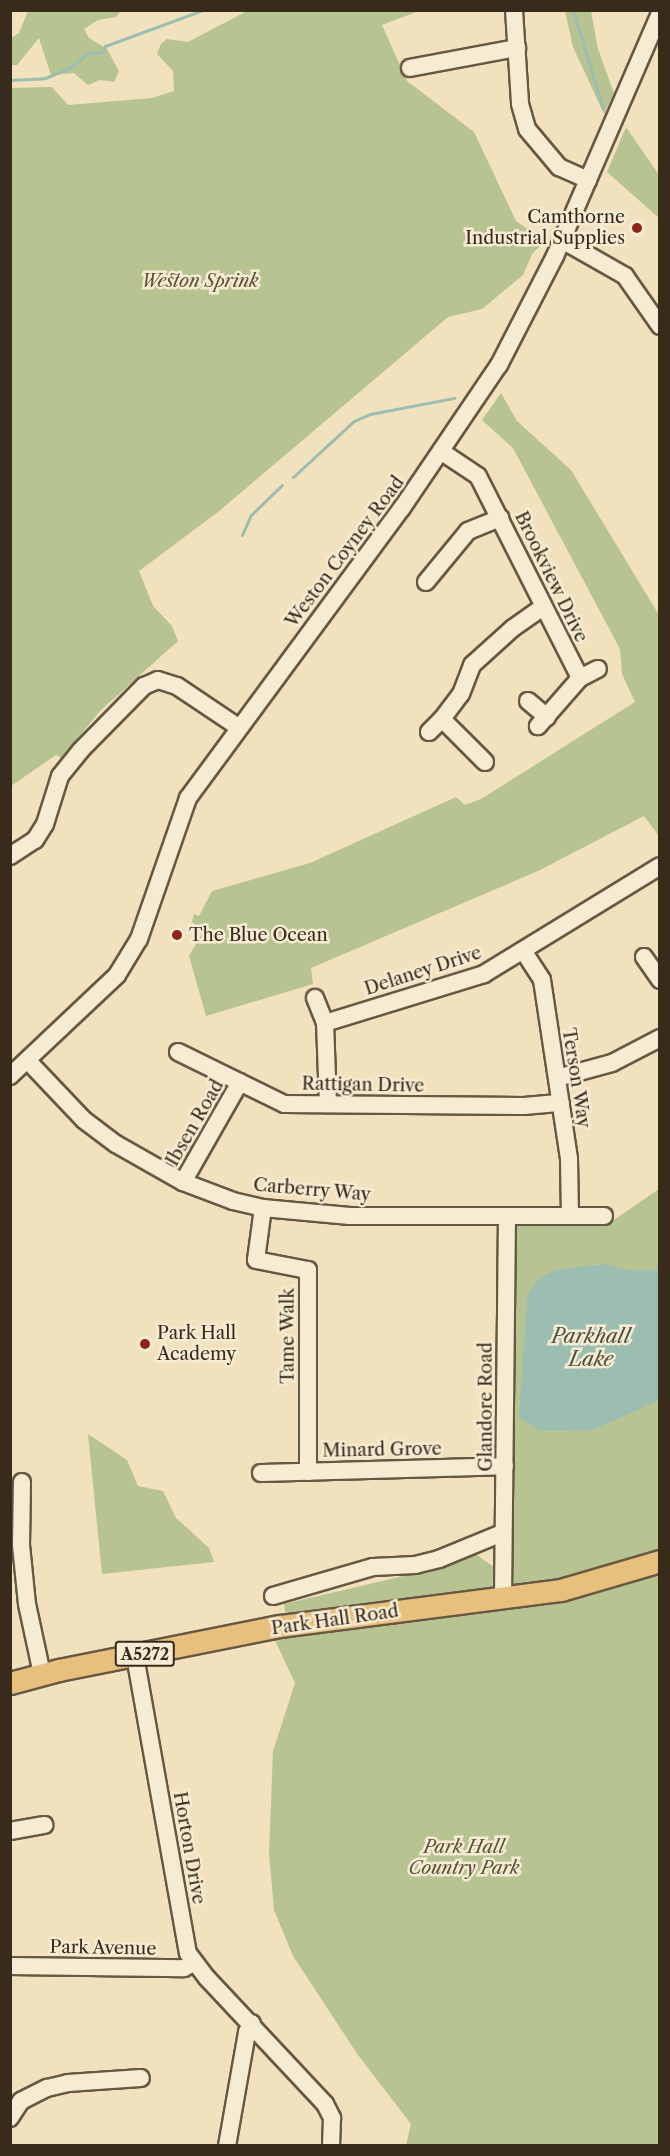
<!DOCTYPE html>
<html>
<head>
<meta charset="utf-8">
<style>
	body { margin:0 }
	#map { position:relative; width:670px; height:2156px; overflow:hidden; background:#f1e1bc; font-family:"Libre Caslon Text",serif }
	div>[style] { position:absolute }
	[style*='--x'] { left:calc(var(--x)*1px); top:calc(var(--y)*1px); width:calc(var(--w)*1px); rotate:calc(var(--a)*1deg) }
	.green>* { inset:0; background:#b8c392 }
	.water>* { inset:0; background:#9bbeb0 }
	.stream>* { height:3px; margin:-1.5px; padding:0 1.5px; transform-origin:1.5px; border-radius:1.5px; background:#9bbeb0 }
	.roads { filter:drop-shadow(2px 0 #675843) drop-shadow(-2px 0 #675843) drop-shadow(0 2px #675843) drop-shadow(0 -2px #675843) }
	.minor>* { height:16px; margin:-8px; padding:0 8px; transform-origin:8px; border-radius:8px; background:#f6ecd3 }
	.major>* { height:21px; margin:-10.5px; padding:0 10.5px; transform-origin:10.5px; border-radius:10.5px; background:#e8c07e }
	.dots>* { width:16px; height:16px; translate:-50% -50%; box-sizing:border-box; border:3px solid #f6ecd3; border-radius:50% }
	span { translate:-50% -50%; white-space:nowrap; text-align:center; line-height:1.15; -webkit-text-stroke:5px #f6ecd3; paint-order:stroke }
	.shield-label span { padding:2px 4px; background:#f6ecd3; border:2px solid; border-radius:4px; -webkit-text-stroke-width:0 }
	.shield-label { font-size:16px; color:#392b1b; font-weight:700 }
	.poi-label { font-size:18px; color:#392b1b }
	.right { translate:-100% -50%; text-align:right }
	.left { translate:0 -50%; text-align:left }
	.park-label { font-size:18px; color:#595139; font-style:italic }
	.street-label { font-size:18px; color:#392b1b }
	.water-label { font-size:20px; color:#525040; font-style:italic }
	.frame { position:absolute; inset:0; border:12px solid #392b1b; pointer-events:none }
</style>
</head>
<body>
<div id="map">
	<div class="green">
		<i style="clip-path:polygon(28px 11px,121px 11px,116px 17px,98px 20px,84px 29px,89px 38px,107px 49px,119px 71px,114px 82px,100px 80px,88px 85px,74px 73px,51px 75px,39px 38px,17px 65px,11px 65px,11px 38px,19px 33px)"></i>
		<i style="clip-path:polygon(247px 11px,419px 11px,382px 25px,407px 81px,474px 132px,516px 221px,545px 241px,532px 254px,523px 275px,482px 309px,448px 317px,218px 512px,139px 571px,153px 606px,172px 626px,178px 641px,101px 710px,61px 758px,56px 755px,11px 786px,11px 88px,52px 87px,68px 105px,152px 98px,174px 91px,173px 71px,157px 54px,161px 44px,167px 39px,188px 42px)"></i>
		<i style="clip-path:polygon(565px 11px,591px 11px,598px 49px,614px 93px,604px 114px,573px 47px)"></i>
		<i style="clip-path:polygon(626px 127px,659px 175px,659px 218px,607px 172px)"></i>
		<i style="clip-path:polygon(501px 393px,517px 421px,571px 470px,659px 615px,659px 836px,644px 816px,538px 871px,311px 968px,313px 984px,206px 1016px,189px 956px,203px 932px,192px 922px,194px 914px,199px 916px,212px 891px,310px 863px,456px 797px,465px 805px,481px 799px,635px 702px,622px 674px,620px 649px,513px 448px,482px 420px)"></i>
		<i style="clip-path:polygon(659px 1189px,659px 1561px,503px 1598px,507px 1217px,604px 1220px,605px 1226px)"></i>
		<i style="clip-path:polygon(88px 1434px,127px 1460px,138px 1486px,163px 1491px,176px 1518px,209px 1548px,214px 1562px,102px 1574px)"></i>
		<i style="clip-path:polygon(474px 1553px,494px 1567px,492px 1590px,286px 1619px,284px 1604px,450px 1565px)"></i>
		<i style="clip-path:polygon(659px 1572px,659px 2145px,406px 2145px,411px 2124px,358px 2055px,293px 1956px,274px 1910px,269px 1854px,273px 1751px,295px 1683px,273px 1636px,575px 1597px)"></i>
	</div>
	<div class="water">
		<i style="clip-path:polygon(606px 1264px,627px 1270px,659px 1270px,659px 1400px,593px 1430px,540px 1431px,519px 1418px,527px 1296px,538px 1279px,555px 1270px)"></i>
	</div>
	<div class="stream">
		<i style="--x:573;--y:10;--w:103;--a:73.1"></i>
		<i style="--x:10;--y:80;--w:35;--a:-3"></i>
		<i style="--x:45;--y:78;--w:27;--a:-22"></i>
		<i style="--x:70;--y:68;--w:23;--a:-41"></i>
		<i style="--x:87;--y:53;--w:15;--a:-4"></i>
		<i style="--x:102;--y:52;--w:7;--a:-63"></i>
		<i style="--x:105;--y:46;--w:104;--a:-20.2"></i>
		<i style="--x:293;--y:477;--w:83;--a:-42.6"></i>
		<i style="--x:354;--y:421;--w:17;--a:-24"></i>
		<i style="--x:370;--y:414;--w:86;--a:-10.8"></i>
		<i style="--x:242;--y:535;--w:22;--a:-66"></i>
		<i style="--x:251;--y:515;--w:43;--a:-44.1"></i>
	</div>
	<div class="roads">
		<div class="minor">
			<i style="--x:514;--y:10;--w:94;--a:86.3"></i>
			<i style="--x:520;--y:104;--w:26;--a:74"></i>
			<i style="--x:527;--y:129;--w:50;--a:49.9"></i>
			<i style="--x:559;--y:167;--w:32;--a:24"></i>
			<i style="--x:410;--y:68;--w:109;--a:-10.6"></i>
			<i style="--x:562;--y:240;--w:73;--a:29.7"></i>
			<i style="--x:625;--y:276;--w:61;--a:55"></i>
			<i style="--x:442;--y:452;--w:43;--a:33.7"></i>
			<i style="--x:478;--y:476;--w:226;--a:63.2"></i>
			<i style="--x:580;--y:678;--w:64;--a:131.2"></i>
			<i style="--x:426;--y:582;--w:66;--a:-50.5"></i>
			<i style="--x:468;--y:531;--w:35;--a:-22"></i>
			<i style="--x:580;--y:678;--w:20;--a:-27"></i>
			<i style="--x:528;--y:701;--w:25;--a:40"></i>
			<i style="--x:429;--y:732;--w:18;--a:-45"></i>
			<i style="--x:485;--y:762;--w:61;--a:-135"></i>
			<i style="--x:442;--y:719;--w:31;--a:-53"></i>
			<i style="--x:461;--y:694;--w:31;--a:-69"></i>
			<i style="--x:472;--y:665;--w:55;--a:-42.1"></i>
			<i style="--x:513;--y:628;--w:35;--a:-35"></i>
			<i style="--x:10;--y:856;--w:30;--a:-33"></i>
			<i style="--x:35;--y:840;--w:19;--a:-58"></i>
			<i style="--x:45;--y:824;--w:50;--a:-72.6"></i>
			<i style="--x:60;--y:776;--w:33;--a:-51"></i>
			<i style="--x:81;--y:750;--w:90;--a:-45.5"></i>
			<i style="--x:144;--y:686;--w:15;--a:-23"></i>
			<i style="--x:158;--y:680;--w:20;--a:18"></i>
			<i style="--x:177;--y:686;--w:73;--a:33.9"></i>
			<i style="--x:524;--y:952;--w:33;--a:57"></i>
			<i style="--x:542;--y:980;--w:181;--a:81.4"></i>
			<i style="--x:569;--y:1159;--w:56;--a:89"></i>
			<i style="--x:644;--y:957;--w:28;--a:55"></i>
			<i style="--x:315;--y:998;--w:27;--a:68"></i>
			<i style="--x:178;--y:1052;--w:118;--a:26.1"></i>
			<i style="--x:284;--y:1104;--w:240;--a:0.5"></i>
			<i style="--x:524;--y:1106;--w:37;--a:-5"></i>
			<i style="--x:28;--y:1061;--w:81;--a:46.5"></i>
			<i style="--x:84;--y:1120;--w:40;--a:37"></i>
			<i style="--x:116;--y:1144;--w:77;--a:29.6"></i>
			<i style="--x:183;--y:1182;--w:53;--a:20.8"></i>
			<i style="--x:233;--y:1201;--w:31;--a:13"></i>
			<i style="--x:263;--y:1208;--w:87;--a:5.3"></i>
			<i style="--x:350;--y:1216;--w:254;--a:0"></i>
			<i style="--x:10;--y:1076;--w:147;--a:-43.3"></i>
			<i style="--x:117;--y:975;--w:42;--a:-58.6"></i>
			<i style="--x:139;--y:939;--w:149;--a:-70.8"></i>
			<i style="--x:188;--y:798;--w:360;--a:-53.6"></i>
			<i style="--x:402;--y:508;--w:173;--a:-55.9"></i>
			<i style="--x:499;--y:365;--w:123;--a:-62.8"></i>
			<i style="--x:555;--y:256;--w:265;--a:-66.6"></i>
			<i style="--x:557;--y:1078;--w:57;--a:-15.3"></i>
			<i style="--x:612;--y:1063;--w:54;--a:-27.5"></i>
			<i style="--x:328;--y:1104;--w:81;--a:-92.1"></i>
			<i style="--x:325;--y:1023;--w:166;--a:-17.1"></i>
			<i style="--x:484;--y:974;--w:206;--a:-31.5"></i>
			<i style="--x:183;--y:1182;--w:115;--a:-60.3"></i>
			<i style="--x:263;--y:1208;--w:52;--a:97.7"></i>
			<i style="--x:256;--y:1260;--w:53;--a:10.9"></i>
			<i style="--x:308;--y:1270;--w:202;--a:90"></i>
			<i style="--x:261;--y:1473;--w:244;--a:-1.6"></i>
			<i style="--x:22;--y:1482;--w:63;--a:90.9"></i>
			<i style="--x:21;--y:1545;--w:59;--a:84.2"></i>
			<i style="--x:27;--y:1604;--w:72;--a:77.9"></i>
			<i style="--x:273;--y:1596;--w:104;--a:-16.2"></i>
			<i style="--x:373;--y:1567;--w:42;--a:-2.7"></i>
			<i style="--x:415;--y:1565;--w:25;--a:-14"></i>
			<i style="--x:439;--y:1559;--w:68;--a:-22.4"></i>
			<i style="--x:503;--y:1598;--w:381;--a:-89.4"></i>
			<i style="--x:135;--y:1656;--w:302;--a:79.9"></i>
			<i style="--x:188;--y:1953;--w:31;--a:53"></i>
			<i style="--x:207;--y:1978;--w:173;--a:46.9"></i>
			<i style="--x:325;--y:2104;--w:16;--a:63"></i>
			<i style="--x:332;--y:2118;--w:28;--a:92"></i>
			<i style="--x:10;--y:1831;--w:35;--a:-10"></i>
			<i style="--x:10;--y:1966;--w:174;--a:0.7"></i>
			<i style="--x:184;--y:1968;--w:10;--a:-29"></i>
			<i style="--x:10;--y:2118;--w:20;--a:-57"></i>
			<i style="--x:21;--y:2101;--w:29;--a:-27"></i>
			<i style="--x:47;--y:2088;--w:22;--a:-13"></i>
			<i style="--x:68;--y:2083;--w:73;--a:-3.9"></i>
			<i style="--x:227;--y:2146;--w:116;--a:-80"></i>
			<i style="--x:247;--y:2032;--w:10;--a:-61"></i>
		</div>
		<div class="major">
			<i style="--x:10;--y:1683;--w:51;--a:-14.9"></i>
			<i style="--x:59;--y:1670;--w:225;--a:-11.3"></i>
			<i style="--x:280;--y:1626;--w:283;--a:-7.3"></i>
			<i style="--x:561;--y:1590;--w:103;--a:-16.3"></i>
		</div>
	</div>
	<div class="dots">
		<i style="left:637px;top:228px;background:#8f2418"></i>
		<i style="left:177px;top:935px;background:#8f2418"></i>
		<i style="left:145px;top:1344px;background:#8f2418"></i>
	</div>
	<div class="shield-label">
		<span style="left:145px;top:1654px">A5272</span>
	</div>
	<div class="poi-label">
		<span class="right" style="left:625px;top:228px">Camthorne<br>Industrial Supplies</span>
		<span class="left" style="left:189px;top:935px">The Blue Ocean</span>
		<span class="left" style="left:157px;top:1344px">Park Hall<br>Academy</span>
	</div>
	<div class="park-label">
		<span style="left:200px;top:281px">Weston Sprink</span>
		<span style="left:464px;top:1858px">Park Hall<br>Country Park</span>
	</div>
	<div class="street-label">
		<span style="left:345px;top:552px;rotate:-53deg">Weston Coyney Road</span>
		<span style="left:551px;top:577px;rotate:64deg">Brookview Drive</span>
		<span style="left:423px;top:971px;rotate:-18deg">Delaney Drive</span>
		<span style="left:576px;top:1078px;rotate:81deg">Terson Way</span>
		<span style="left:363px;top:1085px;rotate:1deg">Rattigan Drive</span>
		<span style="left:195px;top:1123px;rotate:-60deg">Ibsen Road</span>
		<span style="left:312px;top:1190px;rotate:5deg">Carberry Way</span>
		<span style="left:288px;top:1336px;rotate:-90deg">Tame Walk</span>
		<span style="left:486px;top:1407px;rotate:-90deg">Glandore Road</span>
		<span style="left:382px;top:1450px;rotate:-1deg">Minard Grove</span>
		<span style="left:335px;top:1620px;rotate:-8deg">Park Hall Road</span>
		<span style="left:189px;top:1848px;rotate:80deg">Horton Drive</span>
		<span style="left:103px;top:1948px;rotate:1deg">Park Avenue</span>
	</div>
	<div class="water-label">
		<span style="left:591px;top:1348px">Parkhall<br>Lake</span>
	</div>
	<div class="frame"></div>
</div>
</body>
</html>
